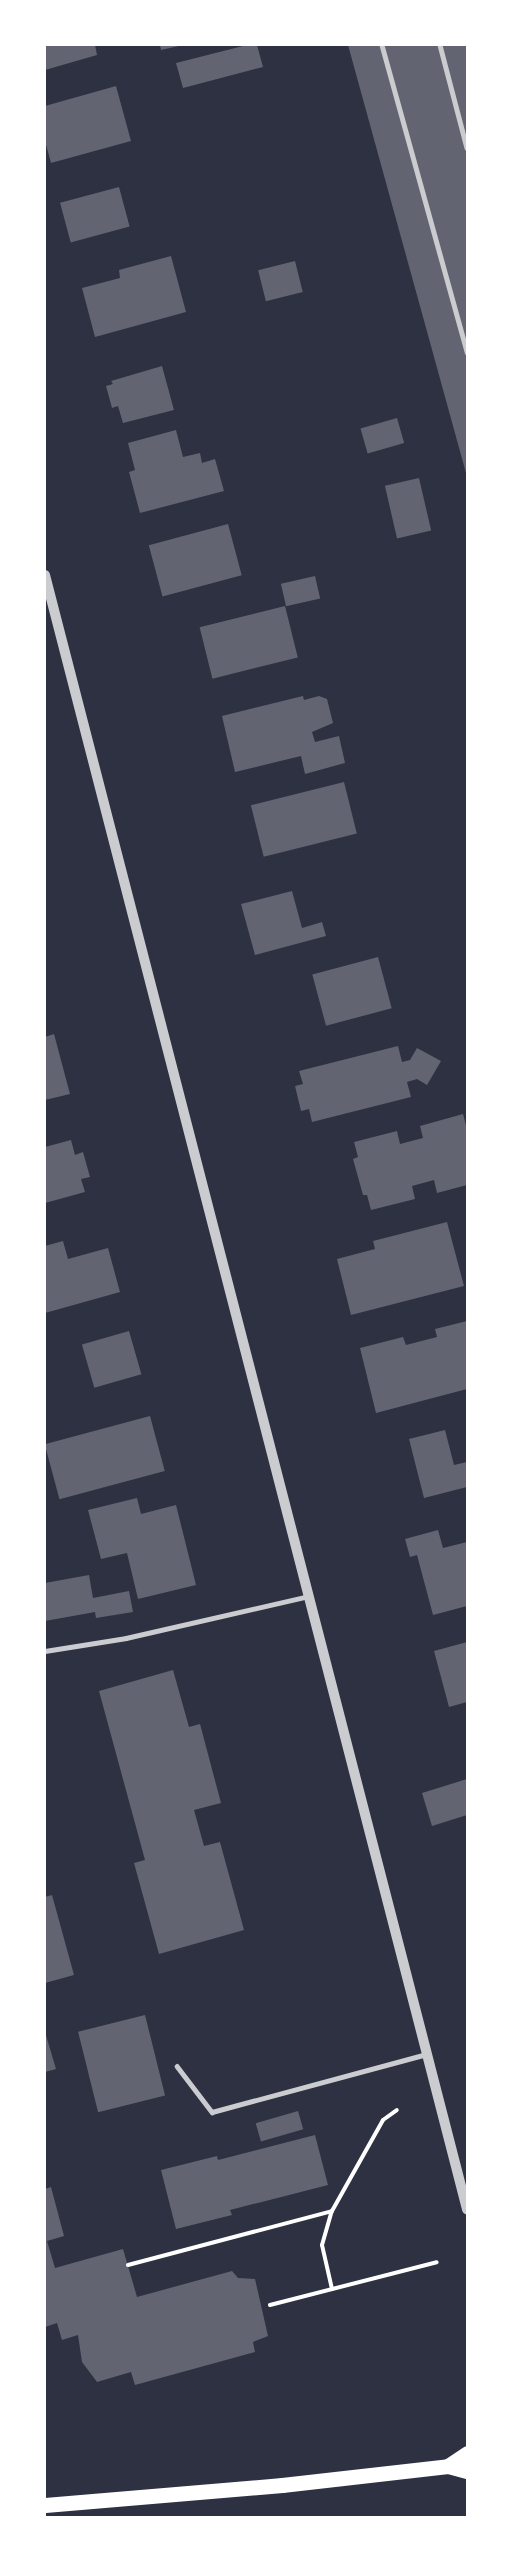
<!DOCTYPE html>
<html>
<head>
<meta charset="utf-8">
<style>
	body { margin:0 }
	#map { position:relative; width:512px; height:2562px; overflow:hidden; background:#2d3142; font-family:"Source Sans 3",sans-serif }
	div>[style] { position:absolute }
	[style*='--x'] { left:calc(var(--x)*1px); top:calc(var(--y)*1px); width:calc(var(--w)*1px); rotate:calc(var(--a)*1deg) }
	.building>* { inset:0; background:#626471; transform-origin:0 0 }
	.path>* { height:4px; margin:-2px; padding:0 2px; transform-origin:2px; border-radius:2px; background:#fff }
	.service>* { height:4.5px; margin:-2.25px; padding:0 2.25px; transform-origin:2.25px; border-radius:2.25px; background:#caccd0 }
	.tertiary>* { height:10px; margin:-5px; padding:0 5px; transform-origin:5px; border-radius:5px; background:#caccd0 }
	.primary>* { height:15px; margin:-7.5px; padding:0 7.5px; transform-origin:7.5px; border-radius:7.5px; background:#fff }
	span { translate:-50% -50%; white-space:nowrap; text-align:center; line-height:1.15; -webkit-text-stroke:5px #fff; paint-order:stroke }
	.frame { position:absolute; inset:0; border:46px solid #fff; pointer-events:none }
</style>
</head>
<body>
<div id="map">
	<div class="building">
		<i style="clip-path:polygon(45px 45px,95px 45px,97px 55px,45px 70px)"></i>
		<i style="clip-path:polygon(160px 45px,179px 45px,179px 46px,161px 50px)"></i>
		<i style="clip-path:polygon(247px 45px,257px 45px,263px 67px,183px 88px,176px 63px)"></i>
		<i style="clip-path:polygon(348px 45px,467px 45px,467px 473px,466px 473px)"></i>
		<i style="clip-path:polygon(116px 86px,131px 141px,51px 163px,45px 141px,45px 106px)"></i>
		<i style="left:119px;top:187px;width:41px;height:61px;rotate:75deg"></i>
		<i style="clip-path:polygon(171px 256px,186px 312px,95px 337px,82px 288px,120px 278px,119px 270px)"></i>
		<i style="left:295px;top:261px;width:32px;height:38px;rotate:76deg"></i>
		<i style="clip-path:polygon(162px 366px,174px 410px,123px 423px,118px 406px,112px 408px,106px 386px,113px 384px,111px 381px)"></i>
		<i style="left:397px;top:418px;width:26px;height:38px;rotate:74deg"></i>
		<i style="clip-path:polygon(176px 430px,183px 457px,200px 453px,202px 463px,215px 459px,224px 491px,140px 513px,129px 472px,135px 470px,128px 443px)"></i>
		<i style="left:419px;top:478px;width:54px;height:35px;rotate:77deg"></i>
		<i style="left:228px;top:524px;width:53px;height:82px;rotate:75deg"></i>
		<i style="left:315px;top:576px;width:23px;height:35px;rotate:77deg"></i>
		<i style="left:285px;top:606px;width:53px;height:88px;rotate:76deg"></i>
		<i style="clip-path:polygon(303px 696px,304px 700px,319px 696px,327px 699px,333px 723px,312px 732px,315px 742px,339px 736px,345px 763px,305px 774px,301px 756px,235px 772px,222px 716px)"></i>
		<i style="left:344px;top:782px;width:53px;height:96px;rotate:76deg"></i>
		<i style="clip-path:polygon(292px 891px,302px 928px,322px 922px,326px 936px,255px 955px,241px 904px)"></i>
		<i style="left:378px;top:957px;width:53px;height:68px;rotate:75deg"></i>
		<i style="clip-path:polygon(54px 1034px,70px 1094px,45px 1100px,45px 1037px)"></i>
		<i style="clip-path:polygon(398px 1046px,402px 1062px,410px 1060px,417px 1048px,441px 1061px,427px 1085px,417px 1079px,407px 1082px,411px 1097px,312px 1122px,309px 1109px,301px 1111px,295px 1086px,303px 1084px,299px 1071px)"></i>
		<i style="clip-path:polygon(463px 1114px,467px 1129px,467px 1185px,437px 1193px,434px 1180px,412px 1186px,415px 1199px,371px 1210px,367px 1195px,363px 1195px,353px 1159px,358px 1157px,354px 1142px,397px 1131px,400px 1144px,423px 1138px,420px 1126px)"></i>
		<i style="clip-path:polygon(71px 1140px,75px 1155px,83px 1152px,90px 1177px,81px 1179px,85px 1192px,45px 1203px,45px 1147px)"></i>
		<i style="clip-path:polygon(447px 1222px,464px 1286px,351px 1315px,337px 1259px,375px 1249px,373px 1241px)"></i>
		<i style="clip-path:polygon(63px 1241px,68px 1259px,108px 1248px,120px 1292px,45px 1313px,45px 1246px)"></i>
		<i style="clip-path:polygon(467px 1321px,467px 1389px,376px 1413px,360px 1348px,403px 1337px,406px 1345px,437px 1337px,435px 1329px)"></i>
		<i style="left:129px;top:1331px;width:45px;height:49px;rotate:74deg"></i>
		<i style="left:150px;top:1416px;width:57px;height:109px;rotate:75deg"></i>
		<i style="clip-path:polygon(445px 1430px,454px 1465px,467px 1462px,467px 1487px,424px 1498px,409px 1439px)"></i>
		<i style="clip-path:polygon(137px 1498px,141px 1514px,176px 1505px,196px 1585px,138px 1599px,127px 1553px,101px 1559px,88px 1510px)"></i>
		<i style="clip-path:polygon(438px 1530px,443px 1548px,467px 1542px,467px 1606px,433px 1615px,417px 1555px,410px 1557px,405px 1539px)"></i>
		<i style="clip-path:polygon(89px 1575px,93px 1598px,129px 1591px,133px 1612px,96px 1618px,95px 1612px,45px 1621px,45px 1583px)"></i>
		<i style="clip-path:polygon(467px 1642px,467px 1702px,449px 1707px,434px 1651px)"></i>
		<i style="clip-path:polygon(173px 1670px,189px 1727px,200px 1724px,221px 1803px,194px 1810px,204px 1846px,220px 1842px,244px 1930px,159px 1954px,134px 1863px,145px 1860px,99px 1691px)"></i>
		<i style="clip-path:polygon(467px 1779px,467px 1815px,432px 1826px,422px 1793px)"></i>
		<i style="clip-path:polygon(52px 1895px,74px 1975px,45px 1983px,45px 1897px)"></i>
		<i style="left:145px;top:2015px;width:83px;height:69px;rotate:76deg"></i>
		<i style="clip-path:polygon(45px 2032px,56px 2069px,45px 2072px)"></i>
		<i style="left:298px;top:2111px;width:19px;height:44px;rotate:74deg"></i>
		<i style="clip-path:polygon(315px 2135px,328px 2185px,230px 2210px,232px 2215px,176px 2229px,161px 2170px,217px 2156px,218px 2160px)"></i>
		<i style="clip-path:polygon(51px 2187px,64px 2236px,47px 2241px,55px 2268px,123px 2249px,137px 2297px,232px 2271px,238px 2278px,255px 2279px,268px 2336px,253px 2342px,255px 2352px,135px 2385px,131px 2372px,97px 2382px,82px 2362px,78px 2335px,62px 2340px,57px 2323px,45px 2327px,45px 2189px)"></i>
	</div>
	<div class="path">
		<i style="--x:128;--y:2265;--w:211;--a:-14.8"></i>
		<i style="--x:332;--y:2289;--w:45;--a:-102.8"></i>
		<i style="--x:322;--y:2245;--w:35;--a:-74"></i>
		<i style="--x:332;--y:2211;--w:104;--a:-60.7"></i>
		<i style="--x:383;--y:2120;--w:17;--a:-36"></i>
		<i style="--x:270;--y:2305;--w:172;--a:-14.4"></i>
	</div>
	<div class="service">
		<i style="--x:382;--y:45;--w:319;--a:74.5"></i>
		<i style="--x:440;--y:45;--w:106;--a:75.3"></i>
		<i style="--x:45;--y:1651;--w:82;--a:-9.1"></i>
		<i style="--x:126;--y:1638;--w:188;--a:-12.9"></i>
		<i style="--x:177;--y:2066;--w:58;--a:52.7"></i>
		<i style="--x:212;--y:2112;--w:223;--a:-15.1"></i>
	</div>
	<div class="tertiary">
		<i style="--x:45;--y:575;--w:1688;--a:75.52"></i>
	</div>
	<div class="primary">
		<i style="--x:448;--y:2466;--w:23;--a:-34"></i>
		<i style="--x:45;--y:2505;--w:238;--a:-4.8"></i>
		<i style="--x:282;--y:2485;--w:167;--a:-6.5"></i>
		<i style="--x:448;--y:2466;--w:20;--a:15"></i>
	</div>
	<div class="frame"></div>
</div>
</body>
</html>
